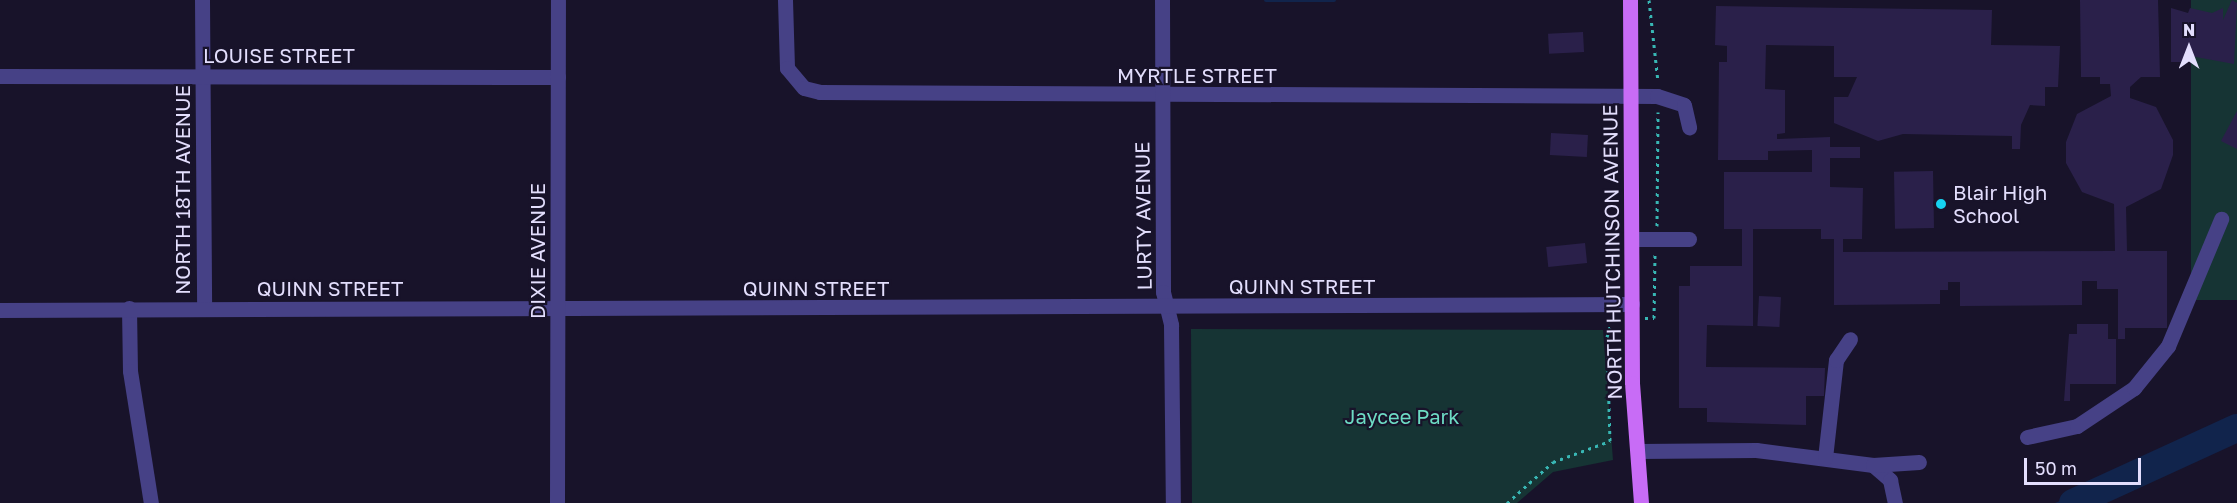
<!DOCTYPE html>
<html>
<head>
<meta charset="utf-8">
<style>
	body { margin:0 }
	#map { position:relative; width:2237px; height:503px; overflow:hidden; background:#18132a; font-family:"Golos Text",sans-serif }
	div>[style] { position:absolute }
	[style*='--x'] { left:calc(var(--x)*1px); top:calc(var(--y)*1px); width:calc(var(--w)*1px); rotate:calc(var(--a)*1deg) }
	.green>* { inset:0; background:#163434; transform-origin:0 0 }
	.water>* { inset:0; background:#11244c }
	.stream>* { height:4.5px; margin:-2.25px; padding:0 2.25px; transform-origin:2.25px; border-radius:2.25px; background:#11244c }
	.river>* { height:28px; margin:-14px; padding:0 14px; transform-origin:14px; border-radius:14px; background:#11244c }
	.building>* { inset:0; background:#2a204a; transform-origin:0 0 }
	.path>* { height:3px; margin-top:-1.5px; transform-origin:0; background:repeating-linear-gradient(90deg,#38b7b4 0 3px,transparent 0 7.5px) }
	.minor>* { height:15px; margin:-7.5px; padding:0 7.5px; transform-origin:7.5px; border-radius:7.5px; background:#464186 }
	.major>* { height:15px; margin:-7.5px; padding:0 7.5px; transform-origin:7.5px; border-radius:7.5px; background:#c86cf6 }
	.dots>* { width:16px; height:16px; translate:-50% -50%; box-sizing:border-box; border:3px solid #18132a; border-radius:50% }
	span { translate:-50% -50%; white-space:nowrap; text-align:center; line-height:1.15; -webkit-text-stroke:4.5px #18132a; paint-order:stroke }
	.street-label { font-size:20px; color:#e3defd }
	.poi-label { font-size:20px; color:#e3defd }
	.left { translate:0 -50%; text-align:left }
	.park-label { font-size:20px; color:#6ddbc4 }
	.north { position:absolute; left:2159px; top:18px; width:60px; height:60px; -webkit-text-stroke:4px #18132a; paint-order:stroke; rotate:0deg; font-size:16px; font-weight:700; line-height:24px; text-align:center; color:#e3defd }
	.north::after { content:''; display:block; margin:auto; width:21px; height:27px; background:#e3defd; clip-path:polygon(50% 0,100% 100%,50% 72%,0 100%) }
	.scale { position:absolute; left:2024px; top:458px; width:117px; height:27px; box-sizing:border-box; border:3px solid #e3defd; border-top:0; padding-left:8px; font-size:18px; line-height:21px; white-space:nowrap; color:#e3defd; -webkit-text-stroke:4px #18132a; paint-order:stroke }
</style>
</head>
<body>
<div id="map">
	<div class="green">
		<i style="left:2191px;top:0;width:46px;height:300px"></i>
		<i style="clip-path:polygon(1191px 329px,1603px 330px,1613px 460px,1553px 472px,1517px 503px,1192px 503px)"></i>
	</div>
	<div class="water">
		<i style="clip-path:polygon(2079px 493px,2094px 493px,2093px 503px,2055px 503px)"></i>
	</div>
	<div class="stream">
		<i style="--x:1266;--y:0;--w:68;--a:0"></i>
	</div>
	<div class="river">
		<i style="--x:2073;--y:503;--w:180;--a:-24.6"></i>
	</div>
	<div class="building">
		<i style="clip-path:polygon(2080px 0,2158px 0,2160px 77px,2141px 77px,2130px 87px,2130px 98px,2156px 107px,2173px 140px,2173px 155px,2161px 189px,2126px 207px,2127px 251px,2167px 251px,2167px 328px,2125px 328px,2125px 339px,2118px 339px,2118px 289px,2097px 289px,2097px 281px,2082px 281px,2082px 305px,1960px 306px,1960px 282px,1948px 282px,1948px 290px,1940px 290px,1940px 304px,1834px 305px,1834px 239px,1821px 239px,1821px 229px,1753px 229px,1753px 326px,1707px 325px,1706px 367px,1825px 368px,1824px 396px,1806px 396px,1806px 425px,1707px 422px,1707px 408px,1679px 408px,1679px 286px,1690px 286px,1690px 266px,1742px 266px,1742px 229px,1724px 229px,1724px 172px,1812px 172px,1812px 150px,1768px 151px,1768px 160px,1718px 160px,1719px 62px,1727px 62px,1727px 46px,1715px 45px,1716px 6px,1992px 10px,1991px 45px,2060px 46px,2058px 87px,2045px 87px,2045px 106px,2030px 105px,2021px 125px,2020px 149px,2012px 149px,2012px 136px,1903px 134px,1878px 141px,1834px 123px,1834px 97px,1848px 97px,1857px 77px,1834px 77px,1834px 46px,1766px 45px,1765px 89px,1785px 90px,1785px 133px,1777px 134px,1777px 139px,1830px 137px,1830px 147px,1860px 147px,1860px 158px,1830px 158px,1830px 187px,1863px 188px,1862px 239px,1843px 239px,1843px 252px,2115px 251px,2114px 204px,2082px 192px,2066px 163px,2066px 142px,2077px 114px,2111px 96px,2110px 84px,2100px 84px,2100px 77px,2081px 77px)"></i>
		<i style="clip-path:polygon(2232px 0,2237px 3px,2234px 64px,2185px 55px,2181px 62px,2171px 62px,2171px 8px,2188px 13px,2190px 8px,2212px 13px,2223px 8px,2223px 20px)"></i>
		<i style="left:1583px;top:32px;width:20px;height:35px;rotate:87deg"></i>
		<i style="clip-path:polygon(2237px 111px,2237px 149px,2221px 141px)"></i>
		<i style="left:1551px;top:133px;width:37px;height:22px;rotate:3deg"></i>
		<i style="left:1933px;top:171px;width:57px;height:39px;rotate:89deg"></i>
		<i style="left:1585px;top:243px;width:20px;height:39px;rotate:84deg"></i>
		<i style="left:1759px;top:296px;width:22px;height:30px;rotate:3deg"></i>
		<i style="clip-path:polygon(2077px 324px,2108px 324px,2108px 339px,2116px 339px,2116px 384px,2070px 384px,2070px 401px,2064px 401px,2069px 334px,2077px 334px)"></i>
	</div>
	<div class="path">
		<i style="--x:1649;--y:0;--w:82;--a:83.7"></i>
		<i style="--x:1657;--y:226;--w:114;--a:-89.5"></i>
		<i style="--x:1645;--y:318;--w:9;--a:0"></i>
		<i style="--x:1654;--y:318;--w:65;--a:-89.1"></i>
		<i style="--x:1507;--y:503;--w:62;--a:-41.7"></i>
		<i style="--x:1553;--y:462;--w:61;--a:-20.2"></i>
		<i style="--x:1610;--y:441;--w:104;--a:-91.7"></i>
		<i style="--x:1607;--y:337;--w:19;--a:-74"></i>
	</div>
	<div class="minor">
		<i style="--x:202;--y:0;--w:309;--a:89.6"></i>
		<i style="--x:785;--y:0;--w:68;--a:88.3"></i>
		<i style="--x:787;--y:68;--w:26;--a:50"></i>
		<i style="--x:804;--y:88;--w:16;--a:14"></i>
		<i style="--x:820;--y:92;--w:837;--a:0.27"></i>
		<i style="--x:1657;--y:96;--w:28;--a:18"></i>
		<i style="--x:1684;--y:105;--w:23;--a:77"></i>
		<i style="--x:1162;--y:0;--w:292;--a:89.8"></i>
		<i style="--x:1163;--y:292;--w:34;--a:76"></i>
		<i style="--x:1171;--y:325;--w:178;--a:89.4"></i>
		<i style="--x:0;--y:76;--w:558;--a:0.1"></i>
		<i style="--x:1632;--y:239;--w:57;--a:0"></i>
		<i style="--x:129;--y:308;--w:63;--a:89.1"></i>
		<i style="--x:130;--y:371;--w:134;--a:81"></i>
		<i style="--x:0;--y:310;--w:1632;--a:-0.21"></i>
		<i style="--x:2027;--y:437;--w:51;--a:-12.4"></i>
		<i style="--x:2077;--y:426;--w:69;--a:-33.7"></i>
		<i style="--x:2134;--y:388;--w:54;--a:-51"></i>
		<i style="--x:2168;--y:346;--w:138;--a:-67.3"></i>
		<i style="--x:1639;--y:451;--w:117;--a:-0.5"></i>
		<i style="--x:1756;--y:450;--w:118;--a:7.3"></i>
		<i style="--x:1873;--y:465;--w:23;--a:41"></i>
		<i style="--x:1890;--y:480;--w:24;--a:78"></i>
		<i style="--x:1825;--y:458;--w:99;--a:-83.6"></i>
		<i style="--x:1836;--y:360;--w:25;--a:-56"></i>
		<i style="--x:1873;--y:465;--w:46;--a:-3.7"></i>
		<i style="--x:557;--y:503;--w:503;--a:-89.89"></i>
	</div>
	<div class="major">
		<i style="--x:1630;--y:0;--w:383;--a:89.7"></i>
		<i style="--x:1632;--y:383;--w:120;--a:85.7"></i>
	</div>
	<div class="dots">
		<i style="left:1941px;top:204px;background:#16d2f1"></i>
	</div>
	<div class="street-label">
		<span style="left:279px;top:55px">LOUISE STREET</span>
		<span style="left:1197px;top:75px">MYRTLE STREET</span>
		<span style="left:182px;top:190px;rotate:-90deg">NORTH 18TH AVENUE</span>
		<span style="left:1143px;top:216px;rotate:-91deg">LURTY AVENUE</span>
		<span style="left:537px;top:251px;rotate:-90deg">DIXIE AVENUE</span>
		<span style="left:1612px;top:252px;rotate:-91deg">NORTH HUTCHINSON AVENUE</span>
		<span style="left:1302px;top:286px">QUINN STREET</span>
		<span style="left:330px;top:288px">QUINN STREET</span>
		<span style="left:816px;top:288px">QUINN STREET</span>
	</div>
	<div class="poi-label">
		<span class="left" style="left:1953px;top:204px">Blair High<br>School</span>
	</div>
	<div class="park-label">
		<span style="left:1402px;top:416px">Jaycee Park</span>
	</div>
	<div class="north">N</div>
	<div class="scale">50 m</div>
</div>
</body>
</html>
